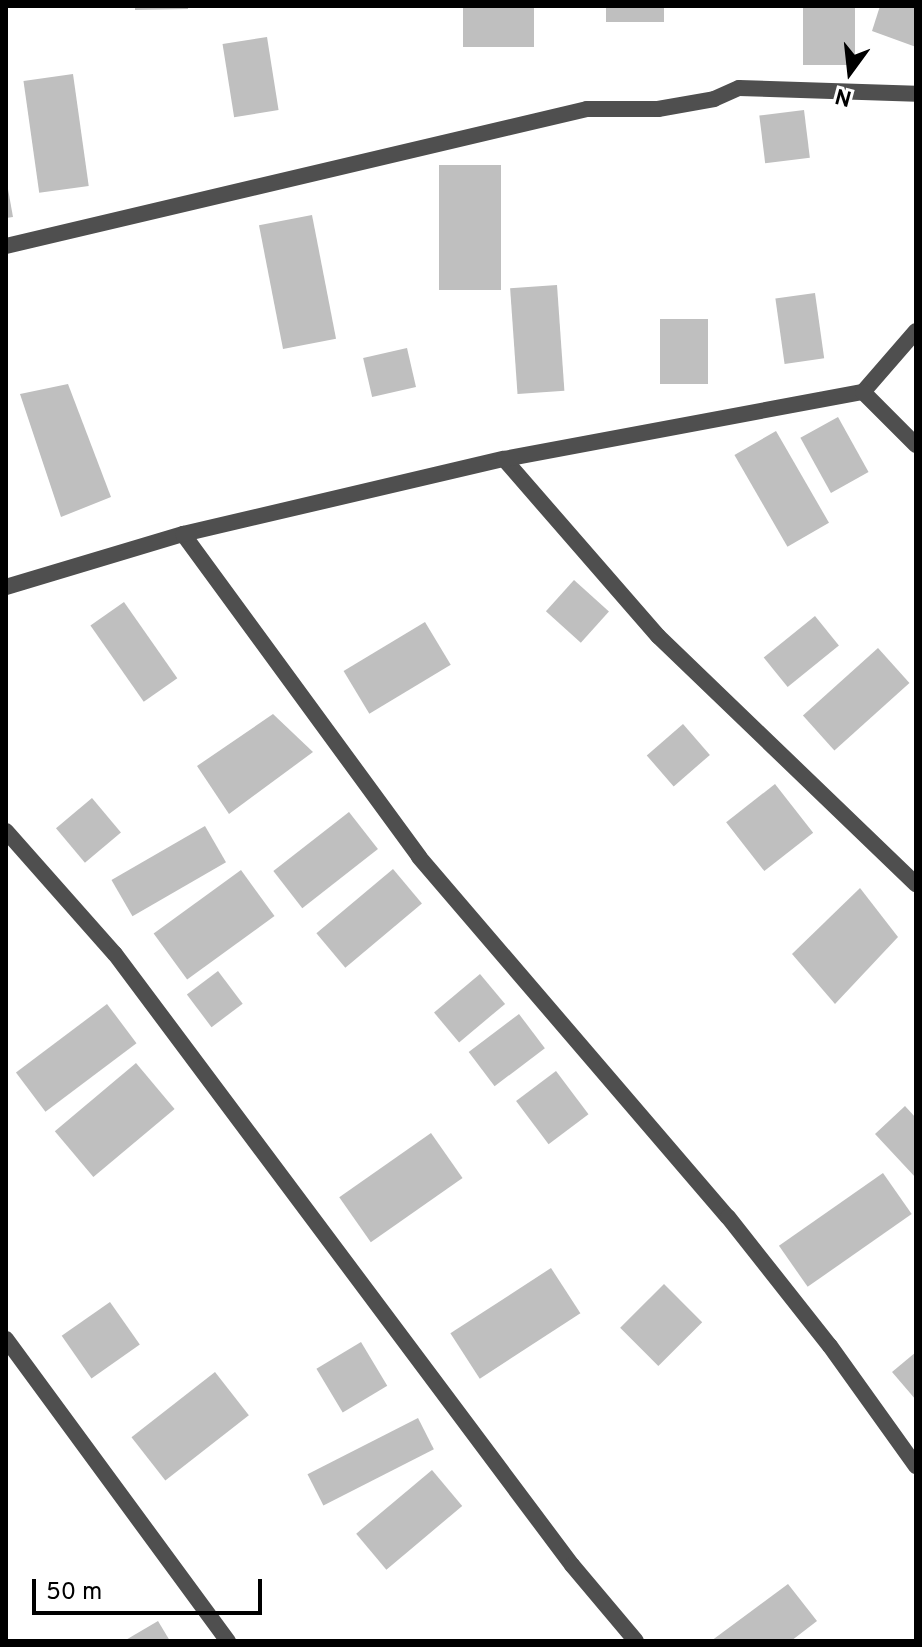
<!DOCTYPE html>
<html>
<head>
<meta charset="utf-8">
<style>
	body { margin:0 }
	#map { position:relative; width:922px; height:1647px; overflow:hidden; background:#fff; font-family:Overpass,sans-serif }
	div>[style] { position:absolute }
	[style*='--x'] { left:calc(var(--x)*1px); top:calc(var(--y)*1px); width:calc(var(--w)*1px); rotate:calc(var(--a)*1deg) }
	.building>* { inset:0; background:#bfbfbf; transform-origin:0 0 }
	.minor>* { height:16px; margin:-8px; padding:0 8px; transform-origin:8px; border-radius:8px; background:#4f4f4f }
	span { translate:-50% -50%; white-space:nowrap; text-align:center; line-height:1.15; -webkit-text-stroke:6px #fff; paint-order:stroke }
	.frame { position:absolute; inset:0; border:8px solid #000; pointer-events:none }
	.north { position:absolute; left:810px; top:32px; width:80px; height:80px; -webkit-text-stroke:6px #fff; paint-order:stroke; rotate:195deg; font-size:22px; font-weight:700; line-height:32px; text-align:center; color:#000 }
	.north::after { content:''; display:block; margin:auto; width:28px; height:36px; background:#000; clip-path:polygon(50% 0,100% 100%,50% 72%,0 100%) }
	.scale { position:absolute; left:32px; top:1579px; width:230px; height:36px; box-sizing:border-box; border:4px solid #000; border-top:0; padding-left:10px; font-size:24px; line-height:28px; white-space:nowrap; color:#000; -webkit-text-stroke:6px #fff; paint-order:stroke }
</style>
</head>
<body>
<div id="map">
	<div class="building">
		<i style="clip-path:polygon(135px 6px,188px 6px,188px 9px,135px 10px)"></i>
		<i style="left:463px;top:6px;width:71px;height:41px"></i>
		<i style="left:606px;top:6px;width:58px;height:16px"></i>
		<i style="left:803px;top:6px;width:52px;height:59px"></i>
		<i style="clip-path:polygon(880px 6px,916px 6px,916px 47px,872px 31px)"></i>
		<i style="left:267px;top:37px;width:74px;height:45px;rotate:81deg"></i>
		<i style="left:73px;top:74px;width:113px;height:50px;rotate:82deg"></i>
		<i style="left:804px;top:110px;width:48px;height:45px;rotate:83deg"></i>
		<i style="left:439px;top:165px;width:62px;height:125px"></i>
		<i style="clip-path:polygon(6px 178px,13px 217px,6px 218px)"></i>
		<i style="left:312px;top:215px;width:126px;height:54px;rotate:79deg"></i>
		<i style="left:557px;top:285px;width:106px;height:47px;rotate:86deg"></i>
		<i style="left:815px;top:293px;width:66px;height:40px;rotate:82deg"></i>
		<i style="left:660px;top:319px;width:48px;height:65px"></i>
		<i style="left:407px;top:348px;width:40px;height:45px;rotate:77deg"></i>
		<i style="clip-path:polygon(68px 384px,111px 497px,61px 517px,20px 394px)"></i>
		<i style="left:838px;top:417px;width:63px;height:43px;rotate:61deg"></i>
		<i style="left:776px;top:431px;width:106px;height:48px;rotate:60deg"></i>
		<i style="left:574px;top:580px;width:47px;height:42px;rotate:42deg"></i>
		<i style="left:124px;top:602px;width:93px;height:41px;rotate:55deg"></i>
		<i style="left:815px;top:616px;width:38px;height:66px;rotate:51deg"></i>
		<i style="left:425px;top:622px;width:50px;height:95px;rotate:59deg"></i>
		<i style="left:878px;top:648px;width:47px;height:101px;rotate:48deg"></i>
		<i style="clip-path:polygon(273px 714px,313px 752px,229px 814px,197px 766px)"></i>
		<i style="left:683px;top:724px;width:41px;height:48px;rotate:49deg"></i>
		<i style="left:775px;top:784px;width:62px;height:62px;rotate:52deg"></i>
		<i style="left:92px;top:798px;width:45px;height:47px;rotate:50deg"></i>
		<i style="left:349px;top:812px;width:47px;height:96px;rotate:52deg"></i>
		<i style="left:205px;top:826px;width:42px;height:108px;rotate:60deg"></i>
		<i style="left:393px;top:869px;width:45px;height:100px;rotate:50deg"></i>
		<i style="left:241px;top:870px;width:57px;height:108px;rotate:54deg"></i>
		<i style="clip-path:polygon(860px 888px,898px 937px,835px 1004px,792px 954px)"></i>
		<i style="left:218px;top:971px;width:41px;height:39px;rotate:53deg"></i>
		<i style="left:480px;top:974px;width:39px;height:60px;rotate:50deg"></i>
		<i style="left:107px;top:1004px;width:49px;height:114px;rotate:53deg"></i>
		<i style="left:519px;top:1014px;width:43px;height:63px;rotate:53deg"></i>
		<i style="left:136px;top:1063px;width:60px;height:106px;rotate:50deg"></i>
		<i style="left:556px;top:1071px;width:54px;height:50px;rotate:53deg"></i>
		<i style="clip-path:polygon(905px 1106px,916px 1118px,916px 1178px,875px 1134px)"></i>
		<i style="left:431px;top:1133px;width:55px;height:112px;rotate:55deg"></i>
		<i style="left:883px;top:1173px;width:50px;height:127px;rotate:55deg"></i>
		<i style="left:551px;top:1268px;width:54px;height:120px;rotate:57deg"></i>
		<i style="left:664px;top:1284px;width:54px;height:62px;rotate:45deg"></i>
		<i style="left:110px;top:1302px;width:52px;height:59px;rotate:55deg"></i>
		<i style="left:361px;top:1342px;width:51px;height:52px;rotate:59deg"></i>
		<i style="clip-path:polygon(916px 1352px,916px 1400px,892px 1372px)"></i>
		<i style="left:215px;top:1372px;width:55px;height:106px;rotate:52deg"></i>
		<i style="left:418px;top:1418px;width:35px;height:124px;rotate:63deg"></i>
		<i style="left:432px;top:1470px;width:47px;height:99px;rotate:50deg"></i>
		<i style="clip-path:polygon(788px 1584px,817px 1621px,791px 1641px,711px 1641px)"></i>
		<i style="clip-path:polygon(158px 1621px,170px 1641px,124px 1641px)"></i>
	</div>
	<div class="minor">
		<i style="--x:6;--y:246;--w:597;--a:-13.27"></i>
		<i style="--x:587;--y:109;--w:71;--a:0"></i>
		<i style="--x:658;--y:109;--w:57;--a:-10.1"></i>
		<i style="--x:714;--y:99;--w:27;--a:-24"></i>
		<i style="--x:739;--y:88;--w:177;--a:1.9"></i>
		<i style="--x:863;--y:392;--w:81;--a:-49"></i>
		<i style="--x:504;--y:459;--w:235;--a:49"></i>
		<i style="--x:658;--y:636;--w:358;--a:43.9"></i>
		<i style="--x:183;--y:534;--w:400;--a:53.8"></i>
		<i style="--x:419;--y:857;--w:474;--a:49.4"></i>
		<i style="--x:728;--y:1217;--w:164;--a:51.7"></i>
		<i style="--x:830;--y:1346;--w:148;--a:54.4"></i>
		<i style="--x:6;--y:587;--w:185;--a:-16.7"></i>
		<i style="--x:183;--y:534;--w:330;--a:-13.2"></i>
		<i style="--x:504;--y:459;--w:365;--a:-10.6"></i>
		<i style="--x:863;--y:392;--w:75;--a:45"></i>
		<i style="--x:6;--y:831;--w:164;--a:48.5"></i>
		<i style="--x:115;--y:954;--w:763;--a:53.21"></i>
		<i style="--x:572;--y:1565;--w:99;--a:49.9"></i>
		<i style="--x:6;--y:1339;--w:375;--a:53.7"></i>
	</div>
	<div class="frame"></div>
	<div class="north">N</div>
	<div class="scale">50 m</div>
</div>
</body>
</html>
